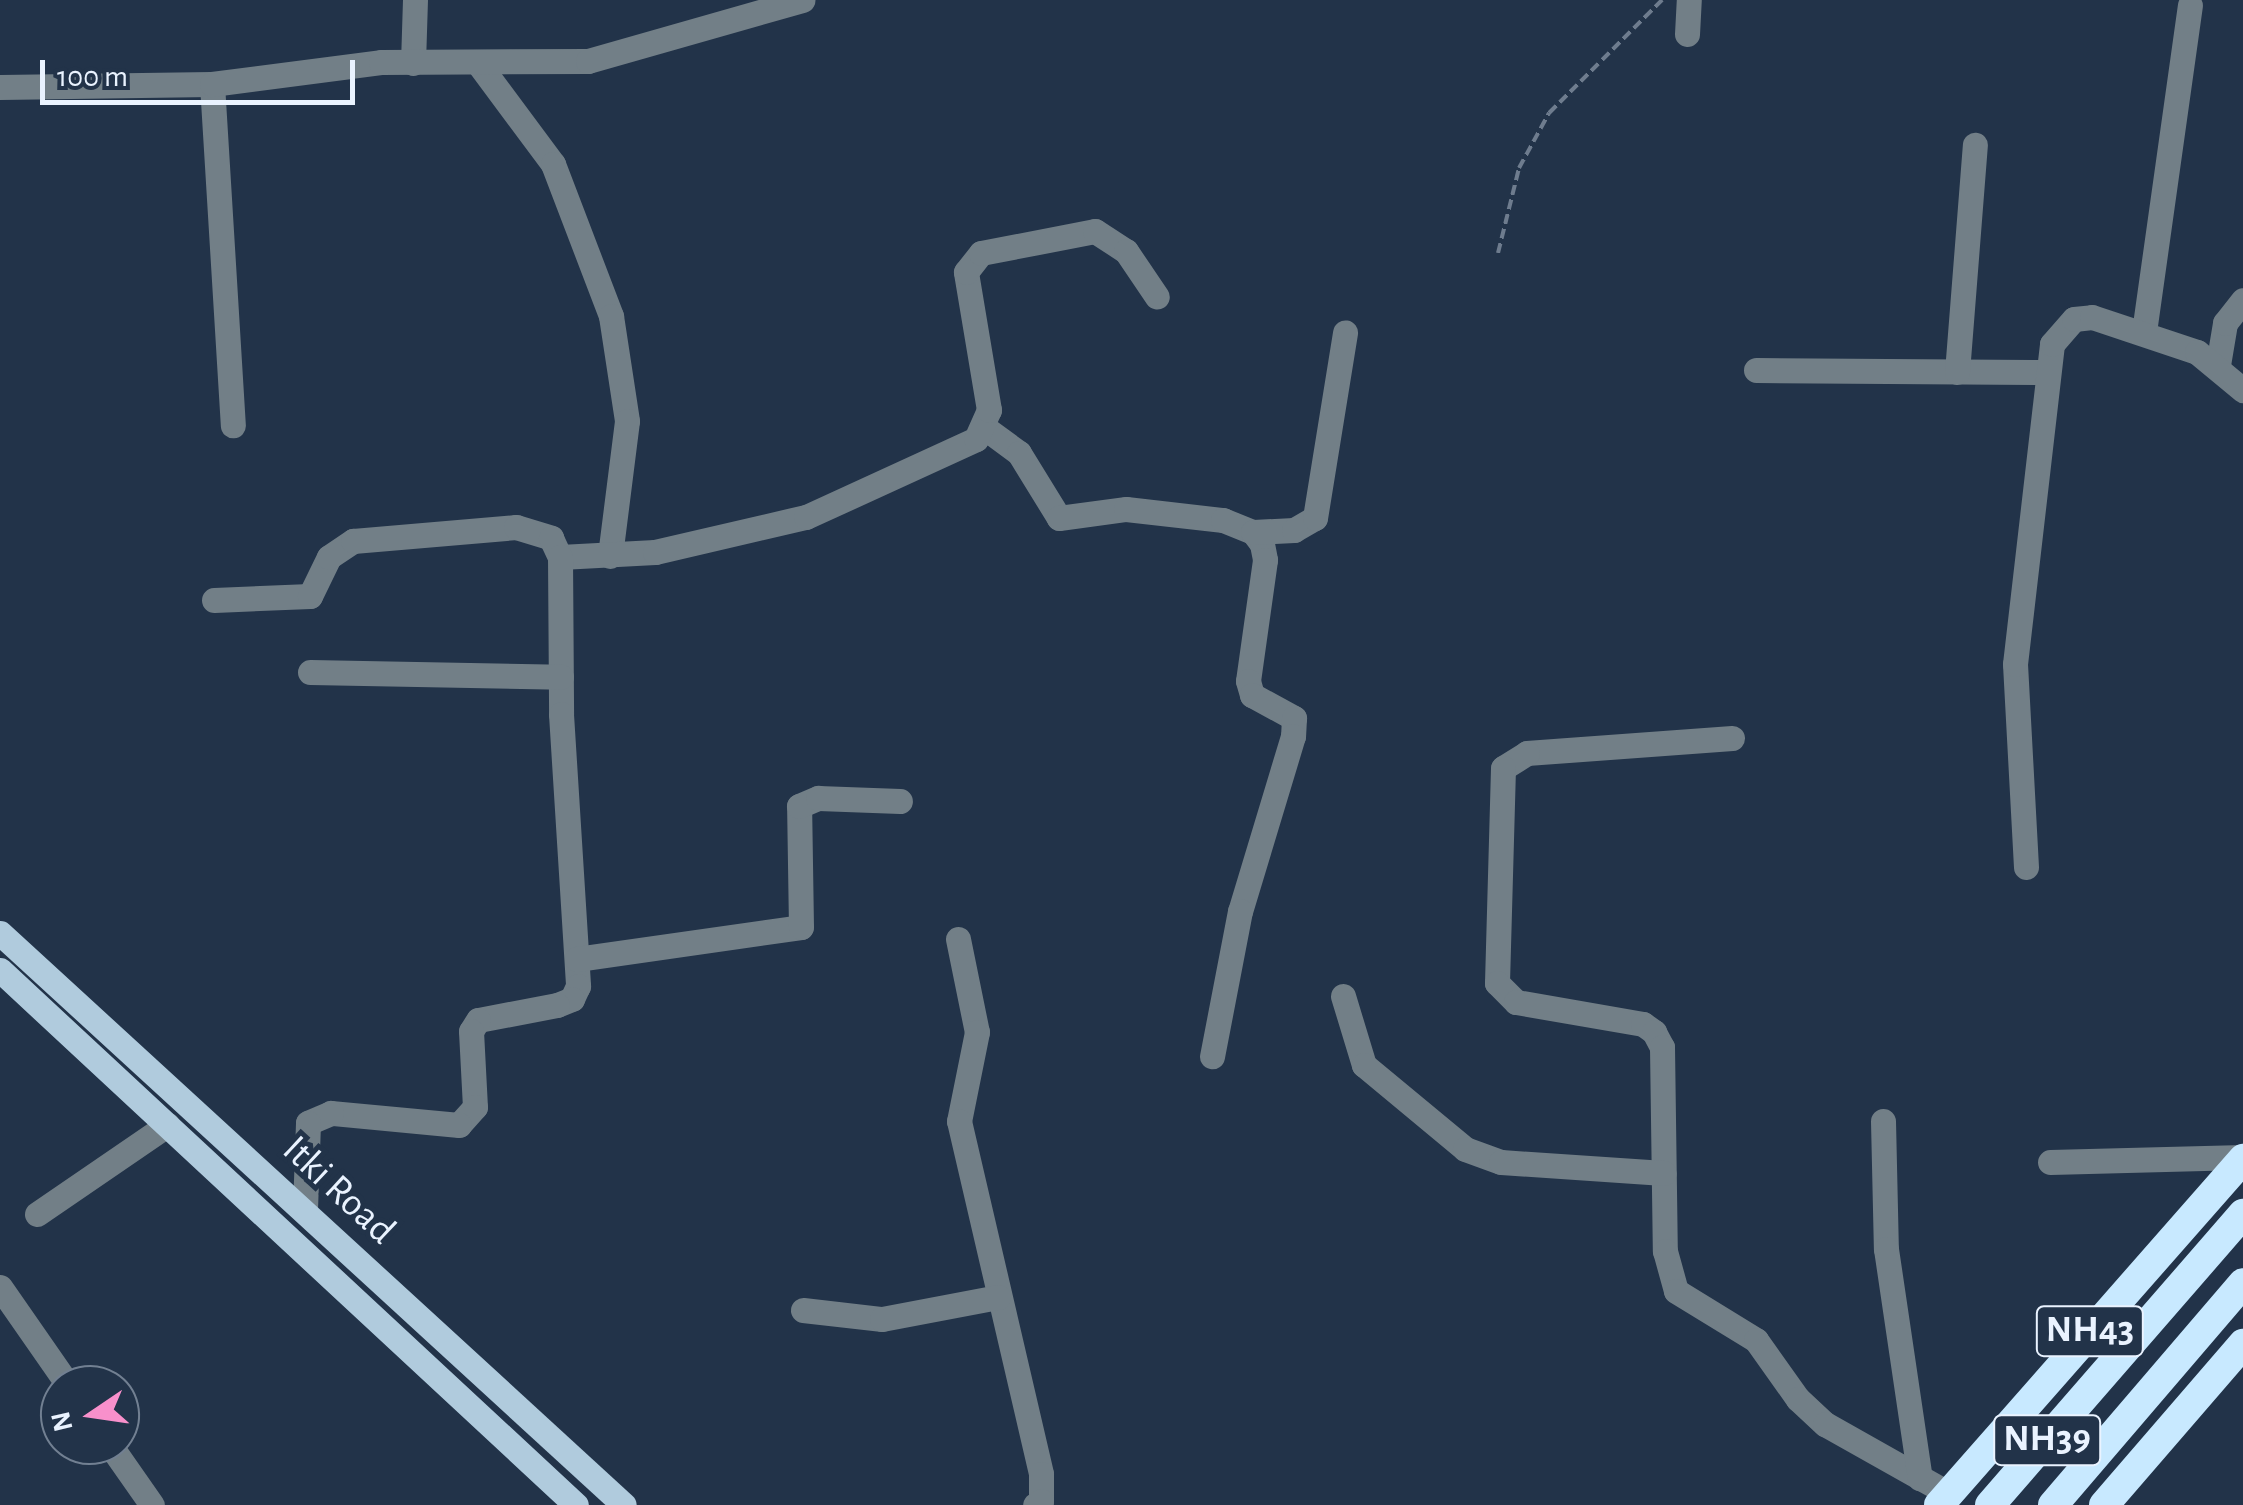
<!DOCTYPE html>
<html>
<head>
<meta charset="utf-8">
<style>
	body { margin:0 }
	#map { position:relative; width:2243px; height:1505px; overflow:hidden; background:#223349; font-family:"Alegreya Sans",sans-serif }
	div>[style] { position:absolute }
	[style*='--x'] { left:calc(var(--x)*1px); top:calc(var(--y)*1px); width:calc(var(--w)*1px); rotate:calc(var(--a)*1deg) }
	.path>* { height:4px; margin-top:-2px; transform-origin:0; background:repeating-linear-gradient(90deg,#6e7c8e 0 10px,transparent 0 15px) }
	.minor>* { height:25px; margin:-12.5px; padding:0 12.5px; transform-origin:12.5px; border-radius:12.5px; background:#727f87 }
	.major>* { height:25px; margin:-12.5px; padding:0 12.5px; transform-origin:12.5px; border-radius:12.5px; background:#b0cbdd }
	.highway>* { height:30px; margin:-15px; padding:0 15px; transform-origin:15px; border-radius:15px; background:#c8e9ff }
	span { translate:-50% -50%; white-space:nowrap; text-align:center; line-height:1.15; -webkit-text-stroke:10px #223349; paint-order:stroke }
	.shield-label span { padding:2px 8px; background:#223349; border:2px solid; border-radius:8px; -webkit-text-stroke-width:0 }
	.shield-label { font-size:38px; color:#eaf3ff; font-weight:700 }
	.street-label { font-size:40px; color:#eaf3ff }
	.north { position:absolute; left:40px; top:1365px; width:100px; height:100px; box-sizing:border-box; background:#223349; border:2px solid #728092; border-radius:50%; rotate:257deg; font-size:28px; font-weight:700; line-height:40px; text-align:center; color:#eaf3ff }
	.north::after { content:''; display:block; margin:auto; width:35px; height:45px; background:#f890cb; clip-path:polygon(50% 0,100% 100%,50% 72%,0 100%) }
	.scale { position:absolute; left:40px; top:60px; width:315px; height:45px; box-sizing:border-box; border:5px solid #eaf3ff; border-top:0; padding-left:12px; font-size:30px; line-height:35px; white-space:nowrap; color:#eaf3ff; -webkit-text-stroke:8px #223349; paint-order:stroke }
</style>
</head>
<body>
<div id="map">
	<div class="path">
		<i style="--x:1498;--y:253;--w:88;--a:-76.1"></i>
		<i style="--x:1519;--y:168;--w:63;--a:-61.4"></i>
		<i style="--x:1549;--y:113;--w:160;--a:-45"></i>
	</div>
	<div class="minor">
		<i style="--x:1687;--y:34;--w:34;--a:-87"></i>
		<i style="--x:413;--y:63;--w:63;--a:-88.2"></i>
		<i style="--x:478;--y:63;--w:126;--a:53.4"></i>
		<i style="--x:553;--y:164;--w:163;--a:69.1"></i>
		<i style="--x:611;--y:316;--w:106;--a:81.3"></i>
		<i style="--x:627;--y:421;--w:136;--a:97.2"></i>
		<i style="--x:212;--y:84;--w:342;--a:86.5"></i>
		<i style="--x:0;--y:87;--w:212;--a:-0.8"></i>
		<i style="--x:212;--y:84;--w:170;--a:-7.4"></i>
		<i style="--x:381;--y:62;--w:207;--a:-0.3"></i>
		<i style="--x:588;--y:61;--w:223;--a:-15.9"></i>
		<i style="--x:2144;--y:332;--w:330;--a:-82"></i>
		<i style="--x:2218;--y:365;--w:43;--a:-80.5"></i>
		<i style="--x:2225;--y:323;--w:29;--a:-52"></i>
		<i style="--x:1756;--y:370;--w:290;--a:0.4"></i>
		<i style="--x:1957;--y:372;--w:228;--a:-85.5"></i>
		<i style="--x:985;--y:428;--w:42;--a:36.3"></i>
		<i style="--x:1019;--y:453;--w:76;--a:58.4"></i>
		<i style="--x:1059;--y:518;--w:68;--a:-7.7"></i>
		<i style="--x:1126;--y:509;--w:98;--a:6.5"></i>
		<i style="--x:1223;--y:520;--w:32;--a:22"></i>
		<i style="--x:1253;--y:532;--w:15;--a:53"></i>
		<i style="--x:1262;--y:544;--w:16;--a:79"></i>
		<i style="--x:1265;--y:560;--w:122;--a:98"></i>
		<i style="--x:1248;--y:681;--w:15;--a:74"></i>
		<i style="--x:1252;--y:695;--w:48;--a:28.7"></i>
		<i style="--x:1294;--y:718;--w:18;--a:93"></i>
		<i style="--x:1293;--y:736;--w:183;--a:106.8"></i>
		<i style="--x:1240;--y:911;--w:148;--a:100.9"></i>
		<i style="--x:1253;--y:532;--w:41;--a:-2.8"></i>
		<i style="--x:1294;--y:530;--w:24;--a:-30"></i>
		<i style="--x:1315;--y:518;--w:188;--a:-80.8"></i>
		<i style="--x:560;--y:557;--w:95;--a:-3"></i>
		<i style="--x:655;--y:552;--w:155;--a:-13.1"></i>
		<i style="--x:806;--y:517;--w:187;--a:-24.6"></i>
		<i style="--x:976;--y:439;--w:32;--a:-66"></i>
		<i style="--x:989;--y:410;--w:140;--a:-99.5"></i>
		<i style="--x:966;--y:272;--w:24;--a:-52"></i>
		<i style="--x:981;--y:253;--w:116;--a:-10.9"></i>
		<i style="--x:1095;--y:231;--w:37;--a:33"></i>
		<i style="--x:1126;--y:251;--w:55;--a:56"></i>
		<i style="--x:214;--y:600;--w:96;--a:-2.4"></i>
		<i style="--x:310;--y:596;--w:43;--a:-64"></i>
		<i style="--x:329;--y:557;--w:29;--a:-34"></i>
		<i style="--x:353;--y:541;--w:164;--a:-4.9"></i>
		<i style="--x:516;--y:527;--w:37;--a:17"></i>
		<i style="--x:551;--y:538;--w:21;--a:65"></i>
		<i style="--x:560;--y:557;--w:157;--a:89.6"></i>
		<i style="--x:561;--y:714;--w:273;--a:86.4"></i>
		<i style="--x:578;--y:986;--w:14;--a:115"></i>
		<i style="--x:572;--y:999;--w:16;--a:158"></i>
		<i style="--x:557;--y:1005;--w:80;--a:169.2"></i>
		<i style="--x:478;--y:1020;--w:13;--a:122"></i>
		<i style="--x:471;--y:1031;--w:76;--a:87"></i>
		<i style="--x:475;--y:1107;--w:24;--a:132"></i>
		<i style="--x:459;--y:1125;--w:129;--a:-174.6"></i>
		<i style="--x:331;--y:1113;--w:25;--a:157"></i>
		<i style="--x:308;--y:1123;--w:88;--a:92"></i>
		<i style="--x:310;--y:672;--w:251;--a:1.1"></i>
		<i style="--x:1732;--y:738;--w:206;--a:175.8"></i>
		<i style="--x:1527;--y:753;--w:28;--a:148"></i>
		<i style="--x:1503;--y:768;--w:215;--a:91.6"></i>
		<i style="--x:1497;--y:983;--w:27;--a:45"></i>
		<i style="--x:1516;--y:1002;--w:129;--a:9.8"></i>
		<i style="--x:1643;--y:1024;--w:14;--a:36"></i>
		<i style="--x:1654;--y:1032;--w:17;--a:62"></i>
		<i style="--x:1662;--y:1047;--w:204;--a:89.2"></i>
		<i style="--x:1665;--y:1251;--w:41;--a:74.6"></i>
		<i style="--x:1676;--y:1291;--w:94;--a:31.5"></i>
		<i style="--x:1756;--y:1340;--w:72;--a:54.6"></i>
		<i style="--x:1798;--y:1399;--w:37;--a:43"></i>
		<i style="--x:1825;--y:1424;--w:142;--a:29.4"></i>
		<i style="--x:2026;--y:867;--w:203;--a:-93.1"></i>
		<i style="--x:2015;--y:664;--w:322;--a:-83.4"></i>
		<i style="--x:2052;--y:344;--w:33;--a:-49"></i>
		<i style="--x:2074;--y:319;--w:18;--a:-6"></i>
		<i style="--x:2092;--y:317;--w:111;--a:18.4"></i>
		<i style="--x:2197;--y:352;--w:60;--a:39.6"></i>
		<i style="--x:958;--y:939;--w:95;--a:78.5"></i>
		<i style="--x:977;--y:1032;--w:91;--a:101.4"></i>
		<i style="--x:959;--y:1121;--w:362;--a:76.9"></i>
		<i style="--x:1041;--y:1474;--w:27;--a:90"></i>
		<i style="--x:1041;--y:1501;--w:7;--a:146"></i>
		<i style="--x:577;--y:959;--w:226;--a:-8.1"></i>
		<i style="--x:801;--y:927;--w:121;--a:-90.9"></i>
		<i style="--x:799;--y:806;--w:21;--a:-23"></i>
		<i style="--x:818;--y:798;--w:82;--a:2.1"></i>
		<i style="--x:1343;--y:996;--w:72;--a:73.1"></i>
		<i style="--x:1364;--y:1065;--w:131;--a:39.7"></i>
		<i style="--x:1465;--y:1149;--w:38;--a:20"></i>
		<i style="--x:1501;--y:1162;--w:163;--a:3.9"></i>
		<i style="--x:1883;--y:1121;--w:128;--a:88.7"></i>
		<i style="--x:1886;--y:1249;--w:232;--a:81.6"></i>
		<i style="--x:2050;--y:1162;--w:193;--a:-1.5"></i>
		<i style="--x:37;--y:1214;--w:158;--a:-34.4"></i>
		<i style="--x:0;--y:1287;--w:119;--a:55.2"></i>
		<i style="--x:803;--y:1310;--w:80;--a:6.5"></i>
		<i style="--x:882;--y:1319;--w:118;--a:-10.7"></i>
		<i style="--x:110;--y:1445;--w:73;--a:55"></i>
	</div>
	<div class="major">
		<i style="--x:0;--y:933;--w:846;--a:42.51"></i>
		<i style="--x:0;--y:970;--w:786;--a:42.89"></i>
	</div>
	<div class="highway">
		<i style="--x:1939;--y:1505;--w:461;--a:-48.7"></i>
		<i style="--x:1990;--y:1505;--w:386;--a:-49"></i>
		<i style="--x:2053;--y:1505;--w:292;--a:-49.4"></i>
		<i style="--x:2104;--y:1505;--w:213;--a:-49.2"></i>
	</div>
	<div class="shield-label">
		<span style="left:2090px;top:1331px">NH43</span>
		<span style="left:2047px;top:1440px">NH39</span>
	</div>
	<div class="street-label">
		<span style="left:339px;top:1190px;rotate:43deg">Itki Road</span>
	</div>
	<div class="north">N</div>
	<div class="scale">100 m</div>
</div>
</body>
</html>
